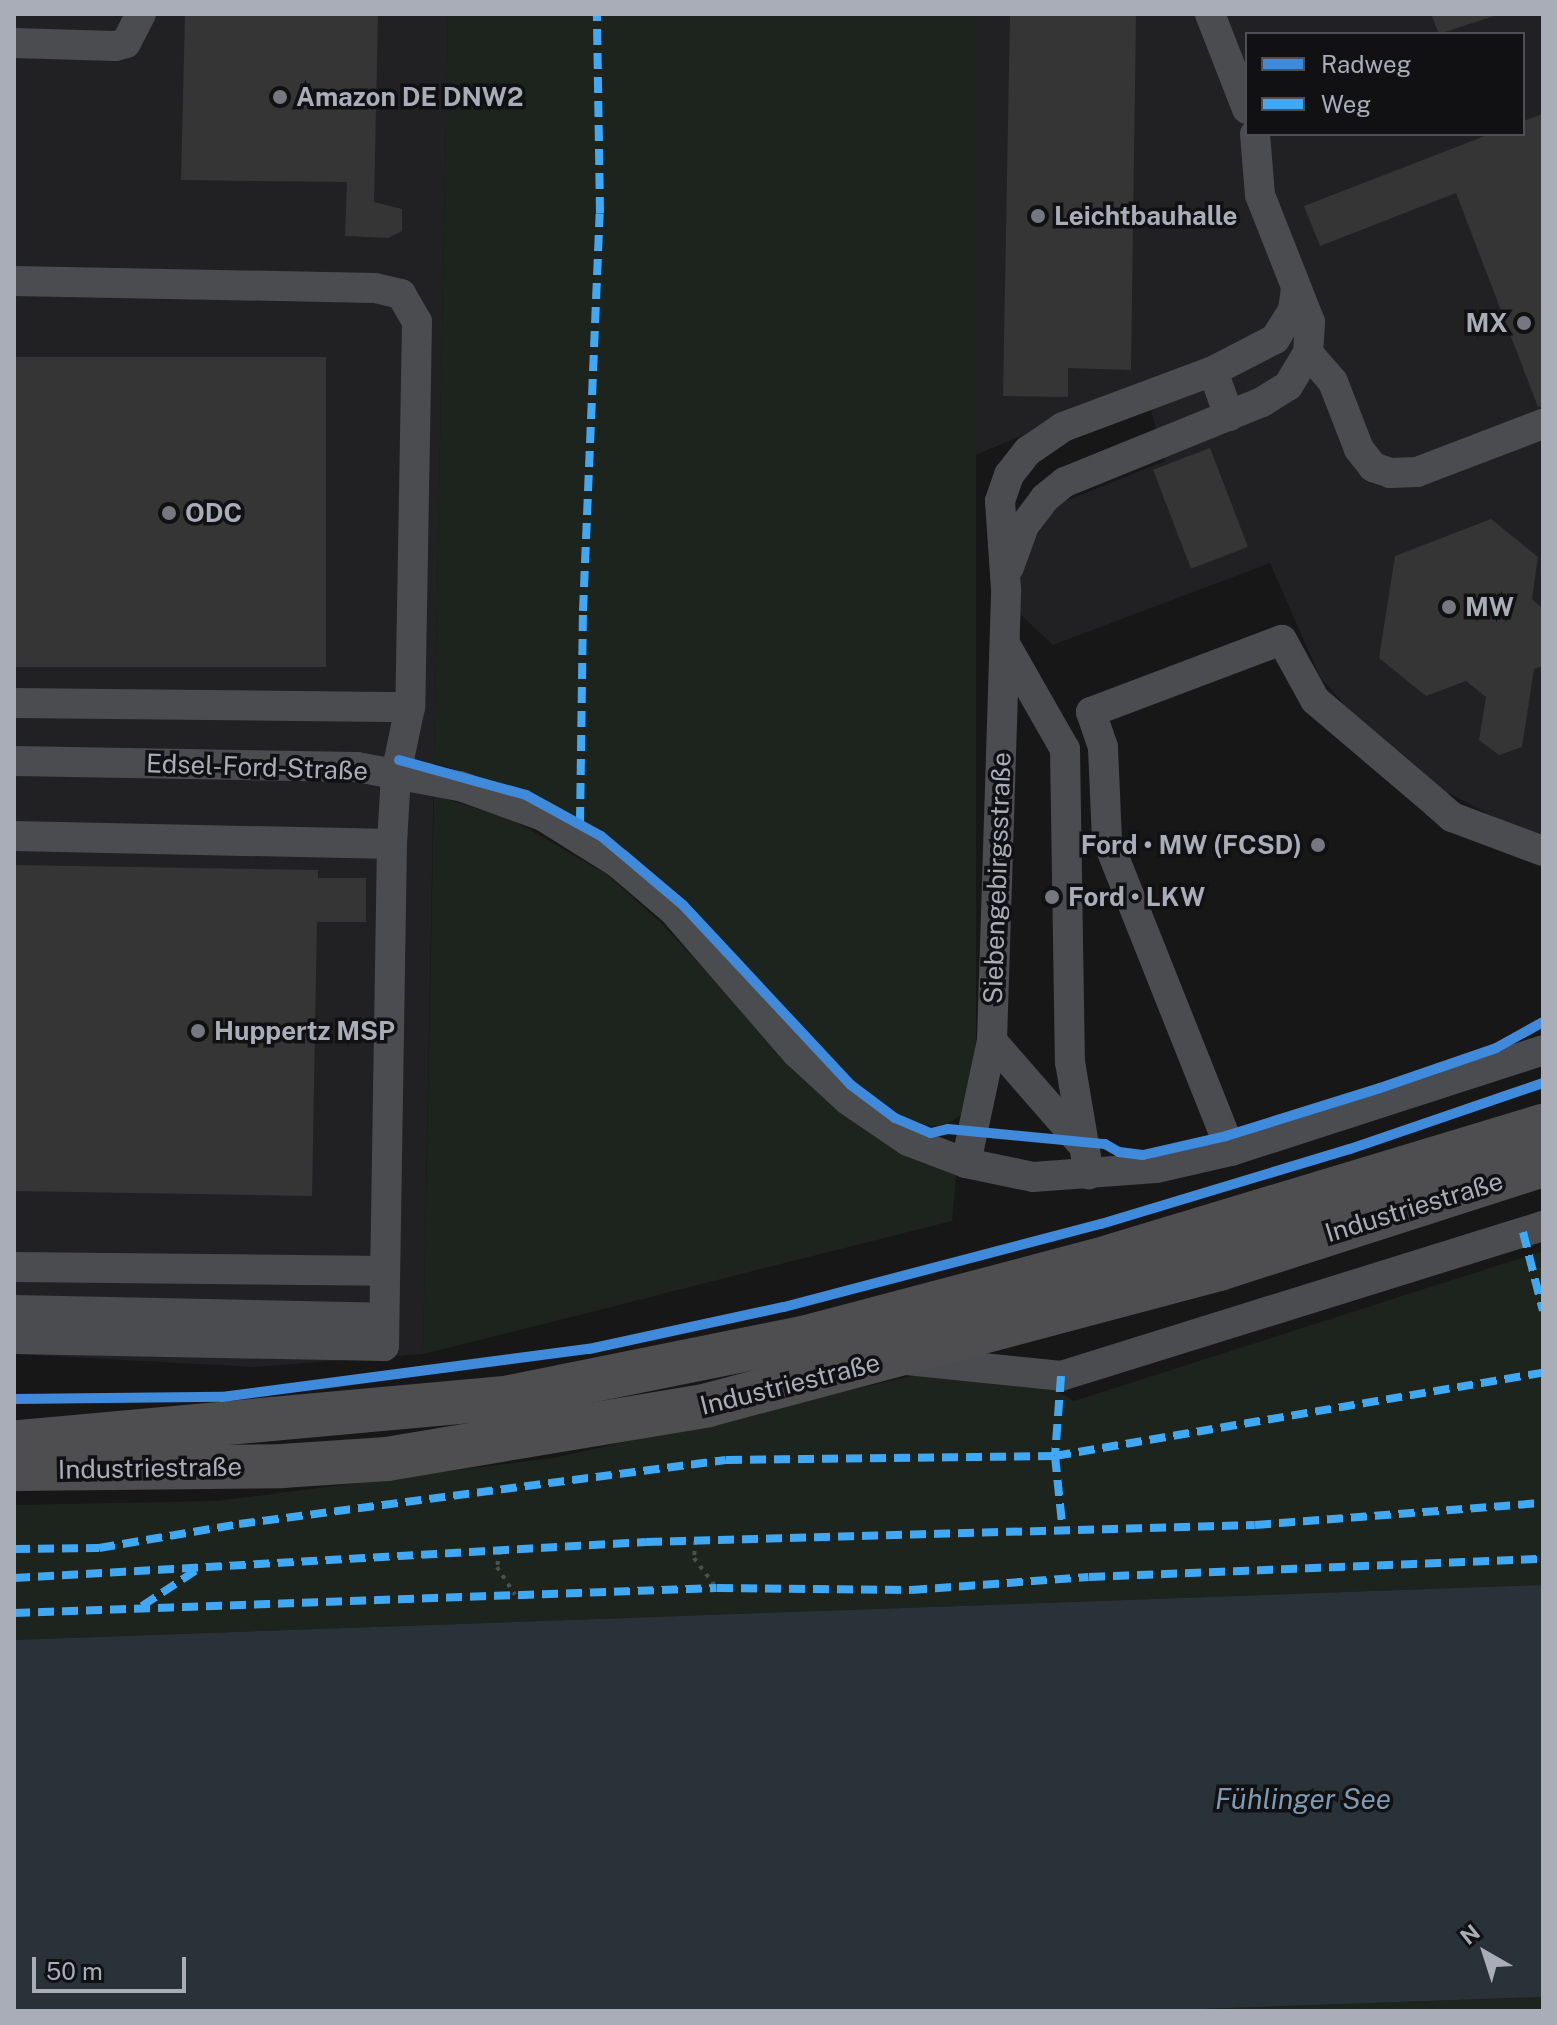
<!DOCTYPE html>
<html>
<head>
<meta charset="utf-8">
<style>
	body { margin:0 }
	#map { position:relative; width:1557px; height:2025px; overflow:hidden; background:#171717; font-family:"Public Sans",sans-serif }
	div>[style] { position:absolute }
	[style*='--x'] { left:calc(var(--x)*1px); top:calc(var(--y)*1px); width:calc(var(--w)*1px); rotate:calc(var(--a)*1deg) }
	.built>* { inset:0; background:#212123 }
	.green>* { inset:0; background:#1d241e }
	.water>* { inset:0; background:#2a3239 }
	.building>* { inset:0; background:#353536; transform-origin:0 0 }
	.path>* { height:4px; margin-top:-2px; transform-origin:0; background:repeating-linear-gradient(90deg,#4d4e52 0 4px,transparent 0 10px) }
	.minor>* { height:30px; margin:-15px; padding:0 15px; transform-origin:15px; border-radius:15px; background:#4b4c50 }
	.highway>* { height:44px; margin:-22px; padding:0 22px; transform-origin:22px; border-radius:22px; background:#4e4e51 }
	.quiet>* { height:8px; margin-top:-4px; transform-origin:0; background:repeating-linear-gradient(90deg,#3fa9f5 0 16px,transparent 0 24px) }
	.cycleway>* { height:10px; margin:-5px; padding:0 5px; transform-origin:5px; border-radius:5px; background:#408adc }
	.dots>* { width:22px; height:22px; translate:-50% -50%; box-sizing:border-box; border:4px solid #111113; border-radius:50% }
	span { translate:-50% -50%; white-space:nowrap; text-align:center; line-height:1.15; -webkit-text-stroke:7px #111113; paint-order:stroke }
	.poi-label { font-size:26px; color:#a8adb8; font-weight:700 }
	.left { translate:0 -50%; text-align:left }
	.right { translate:-100% -50%; text-align:right }
	.street-label { font-size:26px; color:#a8adb8 }
	.water-label { font-size:28px; color:#7f9bb3; font-style:italic }
	.frame { position:absolute; inset:0; border:16px solid #a8adb8; pointer-events:none }
	.legend { position:absolute; left:1245px; top:32px; width:280px; height:104px; box-sizing:border-box; background:#111113; border:2px solid #4d4f55; margin:0; padding:10px 14px; list-style:none; font-size:24px; color:#a8adb8 }
	.legend li { display:flex; align-items:center; gap:16px; height:40px }
	.legend b { width:40px; border:2px solid #4d4f55 }
	.north { position:absolute; left:1445px; top:1913px; width:80px; height:80px; -webkit-text-stroke:6px #111113; paint-order:stroke; rotate:321deg; font-size:22px; font-weight:700; line-height:32px; text-align:center; color:#a8adb8 }
	.north::after { content:''; display:block; margin:auto; width:28px; height:36px; background:#a8adb8; clip-path:polygon(50% 0,100% 100%,50% 72%,0 100%) }
	.scale { position:absolute; left:32px; top:1957px; width:154px; height:36px; box-sizing:border-box; border:4px solid #a8adb8; border-top:0; padding-left:10px; font-size:24px; line-height:28px; white-space:nowrap; color:#a8adb8; -webkit-text-stroke:6px #111113; paint-order:stroke }
</style>
</head>
<body>
<div id="map">
	<div class="built">
		<i style="clip-path:polygon(14px 14px,448px 14px,423px 1354px,253px 1367px,14px 1354px)"></i>
		<i style="clip-path:polygon(evenodd,976px 14px,1543px 14px,1543px 843px,1445px 791px,1350px 711px,1320px 677px,1270px 563px,1053px 645px,1014px 608px,1026px 552px,1058px 504px,1165px 461px,1144px 385px,973px 456px,976px 14px,1247px 34px,1523px 34px,1523px 134px,1247px 134px,1247px 34px)"></i>
	</div>
	<div class="green">
		<i style="clip-path:polygon(448px 14px,976px 14px,976px 1038px,972px 1107px,945px 1126px,915px 1125px,855px 1084px,785px 1014px,689px 903px,610px 837px,536px 795px,434px 763px)"></i>
		<i style="clip-path:polygon(434px 795px,513px 820px,608px 875px,660px 922px,836px 1108px,892px 1147px,956px 1175px,952px 1221px,423px 1354px)"></i>
		<i style="clip-path:polygon(1543px 1251px,1543px 1585px,14px 1640px,14px 1505px,216px 1501px,554px 1458px,925px 1373px,1048px 1386px,1074px 1401px)"></i>
		<i style="clip-path:polygon(1543px 1997px,1543px 2011px,1145px 2011px)"></i>
	</div>
	<div class="water">
		<i style="clip-path:polygon(1543px 1585px,1543px 1997px,1145px 2011px,14px 2011px,14px 1640px)"></i>
	</div>
	<div class="building">
		<i style="clip-path:polygon(185px 14px,378px 14px,374px 202px,402px 209px,402px 231px,388px 238px,345px 236px,347px 182px,181px 180px)"></i>
		<i style="clip-path:polygon(1010px 14px,1136px 14px,1131px 370px,1068px 368px,1068px 397px,1003px 396px)"></i>
		<i style="clip-path:polygon(1431px 14px,1494px 14px,1494px 16px,1439px 34px)"></i>
		<i style="clip-path:polygon(1543px 114px,1543px 406px,1538px 407px,1456px 193px,1320px 246px,1304px 206px,1490px 134px,1523px 134px,1523px 121px)"></i>
		<i style="left:14px;top:357px;width:312px;height:310px"></i>
		<i style="left:1210px;top:448px;width:106px;height:61px;rotate:69deg"></i>
		<i style="clip-path:polygon(1491px 519px,1538px 557px,1532px 599px,1543px 609px,1543px 666px,1534px 669px,1522px 747px,1499px 755px,1479px 740px,1486px 697px,1466px 681px,1426px 696px,1379px 658px,1395px 556px)"></i>
		<i style="clip-path:polygon(14px 865px,318px 870px,318px 878px,366px 878px,366px 922px,317px 922px,312px 1196px,14px 1191px)"></i>
	</div>
	<div class="path">
		<i style="--x:695;--y:1541;--w:17;--a:93"></i>
		<i style="--x:694;--y:1558;--w:38;--a:53"></i>
		<i style="--x:500;--y:1551;--w:16;--a:101"></i>
		<i style="--x:497;--y:1567;--w:33;--a:57"></i>
	</div>
	<div class="minor">
		<i style="--x:1210;--y:14;--w:102;--a:68.7"></i>
		<i style="--x:14;--y:43;--w:101;--a:1.7"></i>
		<i style="--x:115;--y:46;--w:11;--a:-15"></i>
		<i style="--x:126;--y:43;--w:33;--a:-63"></i>
		<i style="--x:14;--y:281;--w:361;--a:1.1"></i>
		<i style="--x:375;--y:288;--w:27;--a:13"></i>
		<i style="--x:401;--y:294;--w:32;--a:60"></i>
		<i style="--x:417;--y:322;--w:385;--a:91"></i>
		<i style="--x:410;--y:707;--w:68;--a:101.8"></i>
		<i style="--x:396;--y:774;--w:70;--a:93.3"></i>
		<i style="--x:392;--y:844;--w:378;--a:-178.8"></i>
		<i style="--x:1308;--y:353;--w:38;--a:49"></i>
		<i style="--x:1333;--y:382;--w:72;--a:68.8"></i>
		<i style="--x:1359;--y:449;--w:23;--a:52"></i>
		<i style="--x:1373;--y:467;--w:18;--a:19"></i>
		<i style="--x:1390;--y:473;--w:27;--a:-2"></i>
		<i style="--x:1417;--y:472;--w:135;--a:-20.9"></i>
		<i style="--x:1213;--y:371;--w:70;--a:-27.3"></i>
		<i style="--x:1275;--y:339;--w:34;--a:-58"></i>
		<i style="--x:1293;--y:310;--w:22;--a:-82"></i>
		<i style="--x:1009;--y:567;--w:44;--a:-69.9"></i>
		<i style="--x:1024;--y:526;--w:35;--a:-53"></i>
		<i style="--x:1045;--y:498;--w:26;--a:-39"></i>
		<i style="--x:1065;--y:482;--w:213;--a:-22.1"></i>
		<i style="--x:1262;--y:402;--w:31;--a:-32"></i>
		<i style="--x:1288;--y:386;--w:39;--a:-59"></i>
		<i style="--x:1308;--y:353;--w:31;--a:-86"></i>
		<i style="--x:1310;--y:322;--w:136;--a:-111.5"></i>
		<i style="--x:1260;--y:195;--w:61;--a:-94.7"></i>
		<i style="--x:1005;--y:644;--w:121;--a:60.3"></i>
		<i style="--x:1065;--y:749;--w:313;--a:89.1"></i>
		<i style="--x:1070;--y:1062;--w:114;--a:80.4"></i>
		<i style="--x:14;--y:703;--w:396;--a:0.6"></i>
		<i style="--x:14;--y:761;--w:343;--a:1"></i>
		<i style="--x:357;--y:767;--w:105;--a:10.5"></i>
		<i style="--x:460;--y:786;--w:88;--a:19.9"></i>
		<i style="--x:543;--y:816;--w:89;--a:32.1"></i>
		<i style="--x:618;--y:863;--w:72;--a:40.5"></i>
		<i style="--x:673;--y:910;--w:189;--a:49.1"></i>
		<i style="--x:797;--y:1053;--w:69;--a:42.7"></i>
		<i style="--x:848;--y:1100;--w:73;--a:34.3"></i>
		<i style="--x:908;--y:1141;--w:62;--a:20.8"></i>
		<i style="--x:966;--y:1163;--w:68;--a:11.8"></i>
		<i style="--x:1033;--y:1177;--w:123;--a:-4.2"></i>
		<i style="--x:1156;--y:1168;--w:77;--a:-12.8"></i>
		<i style="--x:1231;--y:1151;--w:328;--a:-17.9"></i>
		<i style="--x:992;--y:1041;--w:135;--a:48.9"></i>
		<i style="--x:1231;--y:1151;--w:335;--a:-111.7"></i>
		<i style="--x:1107;--y:840;--w:93;--a:-92.5"></i>
		<i style="--x:1103;--y:747;--w:37;--a:-109"></i>
		<i style="--x:1091;--y:712;--w:204;--a:-20.7"></i>
		<i style="--x:1282;--y:640;--w:68;--a:61.2"></i>
		<i style="--x:1315;--y:700;--w:160;--a:40.4"></i>
		<i style="--x:1437;--y:804;--w:20;--a:41"></i>
		<i style="--x:1452;--y:817;--w:97;--a:20.5"></i>
		<i style="--x:966;--y:1163;--w:125;--a:-78"></i>
		<i style="--x:992;--y:1041;--w:452;--a:-88.2"></i>
		<i style="--x:1006;--y:589;--w:88;--a:-93.9"></i>
		<i style="--x:1000;--y:501;--w:28;--a:-71"></i>
		<i style="--x:1009;--y:475;--w:31;--a:-52"></i>
		<i style="--x:1028;--y:451;--w:42;--a:-34.4"></i>
		<i style="--x:1063;--y:427;--w:160;--a:-20.5"></i>
		<i style="--x:1213;--y:371;--w:48;--a:70.4"></i>
		<i style="--x:14;--y:1267;--w:370;--a:0.6"></i>
		<i style="--x:14;--y:1310;--w:370;--a:1.2"></i>
		<i style="--x:14;--y:1339;--w:370;--a:1.1"></i>
		<i style="--x:384;--y:1346;--w:502;--a:-89.09"></i>
		<i style="--x:907;--y:1360;--w:155;--a:5.9"></i>
		<i style="--x:1061;--y:1376;--w:505;--a:-17.29"></i>
	</div>
	<div class="highway">
		<i style="--x:20;--y:1442;--w:487;--a:-5.2"></i>
		<i style="--x:505;--y:1398;--w:304;--a:-11.4"></i>
		<i style="--x:803;--y:1338;--w:302;--a:-14.8"></i>
		<i style="--x:1095;--y:1261;--w:468;--a:-16.8"></i>
		<i style="--x:14;--y:1469;--w:268;--a:-0.6"></i>
		<i style="--x:282;--y:1466;--w:105;--a:-3.8"></i>
		<i style="--x:387;--y:1459;--w:326;--a:-9.5"></i>
		<i style="--x:708;--y:1405;--w:529;--a:-14.9"></i>
		<i style="--x:1219;--y:1269;--w:340;--a:-17.8"></i>
	</div>
	<div class="quiet">
		<i style="--x:580;--y:823;--w:212;--a:-89.2"></i>
		<i style="--x:583;--y:611;--w:398;--a:-87.6"></i>
		<i style="--x:600;--y:213;--w:199;--a:-90.9"></i>
		<i style="--x:1523;--y:1232;--w:81;--a:75.8"></i>
		<i style="--x:1061;--y:1376;--w:80;--a:94.3"></i>
		<i style="--x:1055;--y:1456;--w:77;--a:84.1"></i>
		<i style="--x:14;--y:1549;--w:85;--a:-0.7"></i>
		<i style="--x:99;--y:1548;--w:142;--a:-9.7"></i>
		<i style="--x:239;--y:1524;--w:491;--a:-7.5"></i>
		<i style="--x:726;--y:1460;--w:329;--a:-0.7"></i>
		<i style="--x:1055;--y:1456;--w:495;--a:-9.7"></i>
		<i style="--x:14;--y:1578;--w:633;--a:-3.26"></i>
		<i style="--x:646;--y:1542;--w:609;--a:-1.6"></i>
		<i style="--x:1255;--y:1525;--w:289;--a:-4.4"></i>
		<i style="--x:142;--y:1606;--w:64;--a:-33.4"></i>
		<i style="--x:14;--y:1613;--w:703;--a:-2.04"></i>
		<i style="--x:717;--y:1588;--w:194;--a:0.6"></i>
		<i style="--x:911;--y:1590;--w:178;--a:-4.2"></i>
		<i style="--x:1089;--y:1577;--w:454;--a:-2.3"></i>
	</div>
	<div class="cycleway">
		<i style="--x:399;--y:760;--w:132;--a:15.4"></i>
		<i style="--x:526;--y:795;--w:85;--a:28.7"></i>
		<i style="--x:601;--y:836;--w:107;--a:40.1"></i>
		<i style="--x:683;--y:905;--w:246;--a:47"></i>
		<i style="--x:851;--y:1085;--w:55;--a:36.9"></i>
		<i style="--x:895;--y:1118;--w:39;--a:23"></i>
		<i style="--x:931;--y:1133;--w:17;--a:-13"></i>
		<i style="--x:948;--y:1129;--w:158;--a:5.5"></i>
		<i style="--x:1105;--y:1144;--w:16;--a:30"></i>
		<i style="--x:1119;--y:1152;--w:24;--a:7"></i>
		<i style="--x:1143;--y:1155;--w:85;--a:-12.9"></i>
		<i style="--x:1226;--y:1136;--w:161;--a:-17.3"></i>
		<i style="--x:1380;--y:1088;--w:123;--a:-19"></i>
		<i style="--x:1496;--y:1048;--w:54;--a:-29"></i>
		<i style="--x:14;--y:1399;--w:208;--a:-0.6"></i>
		<i style="--x:222;--y:1397;--w:370;--a:-7.5"></i>
		<i style="--x:589;--y:1349;--w:199;--a:-12.2"></i>
		<i style="--x:784;--y:1307;--w:328;--a:-14.7"></i>
		<i style="--x:1101;--y:1224;--w:260;--a:-16.8"></i>
		<i style="--x:1350;--y:1149;--w:204;--a:-18.9"></i>
	</div>
	<div class="dots">
		<i style="left:280px;top:97px;background:#757880"></i>
		<i style="left:1038px;top:216px;background:#757880"></i>
		<i style="left:1524px;top:323px;background:#757880"></i>
		<i style="left:169px;top:513px;background:#757880"></i>
		<i style="left:1449px;top:607px;background:#757880"></i>
		<i style="left:1318px;top:845px;background:#757880"></i>
		<i style="left:1052px;top:897px;background:#757880"></i>
		<i style="left:198px;top:1031px;background:#757880"></i>
	</div>
	<div class="poi-label">
		<span class="left" style="left:296px;top:97px">Amazon DE DNW2</span>
		<span class="left" style="left:1054px;top:216px">Leichtbauhalle</span>
		<span class="right" style="left:1508px;top:323px">MX</span>
		<span class="left" style="left:185px;top:513px">ODC</span>
		<span class="left" style="left:1465px;top:607px">MW</span>
		<span class="right" style="left:1302px;top:845px">Ford • MW (FCSD)</span>
		<span class="left" style="left:1068px;top:897px">Ford • LKW</span>
		<span class="left" style="left:214px;top:1031px">Huppertz MSP</span>
	</div>
	<div class="street-label">
		<span style="left:257px;top:767px;rotate:2deg">Edsel-Ford-Straße</span>
		<span style="left:997px;top:878px;rotate:-88deg">Siebengebirgsstraße</span>
		<span style="left:1414px;top:1207px;rotate:-17deg">Industriestraße</span>
		<span style="left:790px;top:1384px;rotate:-14deg">Industriestraße</span>
		<span style="left:150px;top:1468px;rotate:-1deg">Industriestraße</span>
	</div>
	<div class="water-label">
		<span style="left:1303px;top:1799px">Fühlinger See</span>
	</div>
	<div class="frame"></div>
	<ul class="legend">
	<li><b style="height:10px;background:#408adc"></b>Radweg</li>
	<li><b style="height:10px;background:#3fa9f5"></b>Weg</li>
	</ul>
	<div class="north">N</div>
	<div class="scale">50 m</div>
</div>
</body>
</html>
